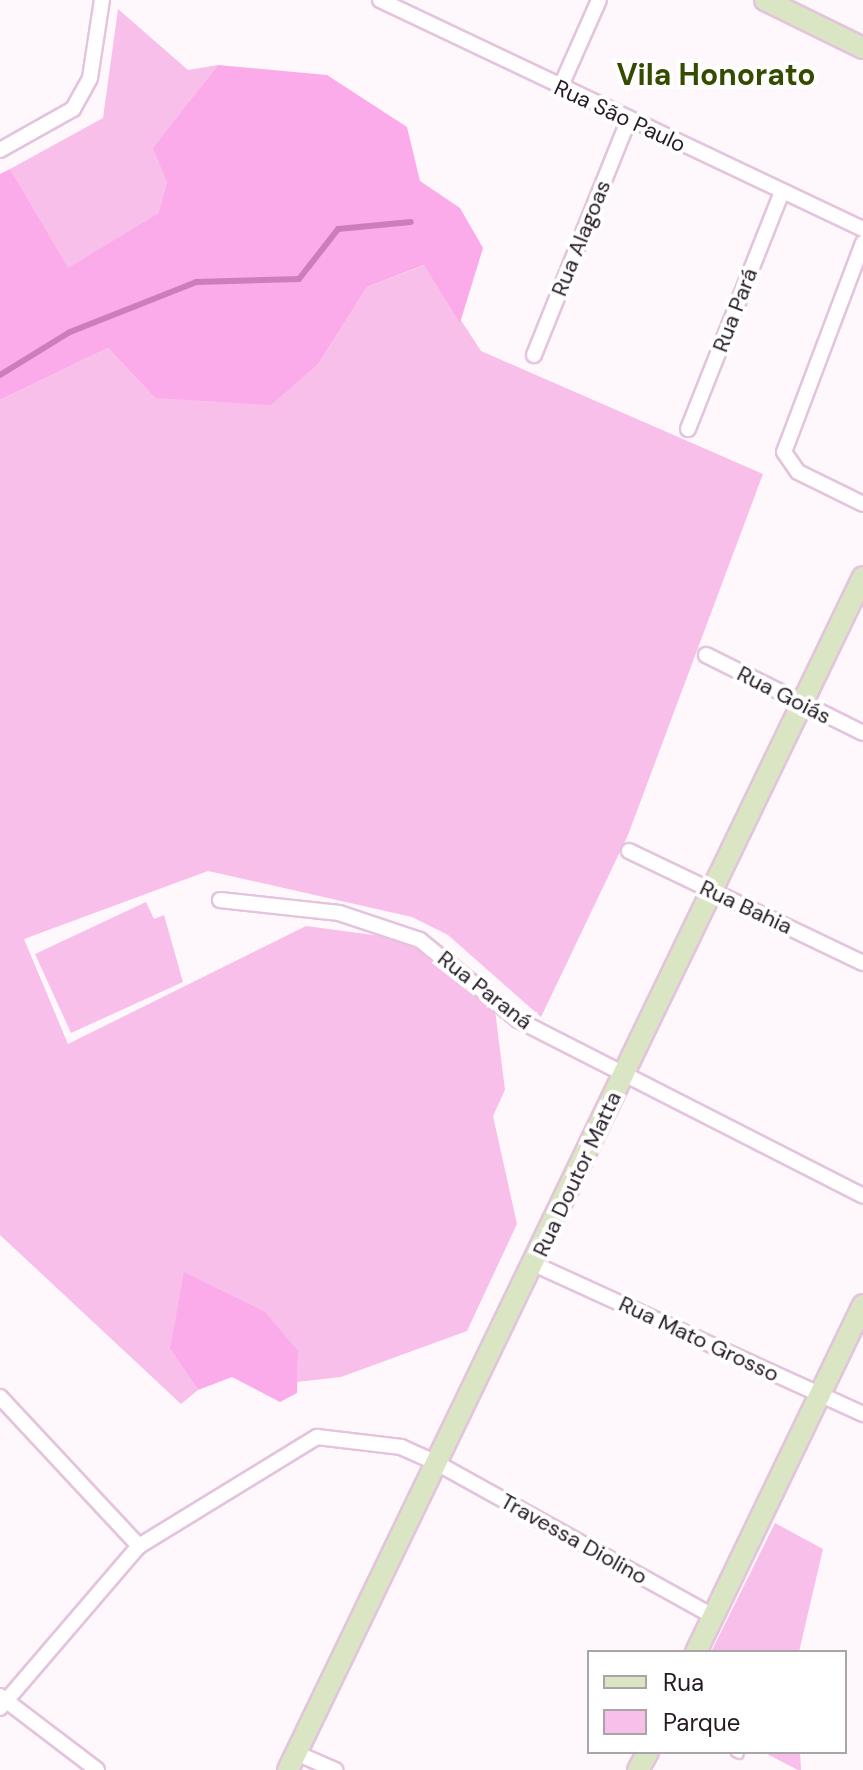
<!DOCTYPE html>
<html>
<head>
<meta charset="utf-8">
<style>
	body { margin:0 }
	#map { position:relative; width:863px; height:1770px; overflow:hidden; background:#fef8fc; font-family:"DM Sans",sans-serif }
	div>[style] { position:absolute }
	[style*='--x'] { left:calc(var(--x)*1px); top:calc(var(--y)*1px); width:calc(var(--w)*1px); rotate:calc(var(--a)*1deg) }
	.green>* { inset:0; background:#f9bfeb }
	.forest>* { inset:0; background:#fcabea }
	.stream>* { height:6px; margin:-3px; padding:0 3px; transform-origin:3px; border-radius:3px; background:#cc7ebb }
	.roads { filter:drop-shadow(2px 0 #e4c4dc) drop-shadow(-2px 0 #e4c4dc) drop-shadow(0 2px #e4c4dc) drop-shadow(0 -2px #e4c4dc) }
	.lane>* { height:7px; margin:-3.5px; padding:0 3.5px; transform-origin:3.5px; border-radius:3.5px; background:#fff }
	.street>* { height:14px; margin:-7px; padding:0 7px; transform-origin:7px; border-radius:7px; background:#fff }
	.secondary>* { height:20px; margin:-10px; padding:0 10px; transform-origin:10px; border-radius:10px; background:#dae6c3 }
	span { translate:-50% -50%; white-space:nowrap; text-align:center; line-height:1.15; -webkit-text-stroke:8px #fff; paint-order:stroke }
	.street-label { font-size:22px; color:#271b24 }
	.district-label { font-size:30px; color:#354c00; font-weight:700 }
	.legend { position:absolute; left:587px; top:1650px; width:260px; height:104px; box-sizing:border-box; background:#fff; border:2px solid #a9a4a7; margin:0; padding:10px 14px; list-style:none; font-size:24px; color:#271b24 }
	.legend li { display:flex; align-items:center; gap:16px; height:40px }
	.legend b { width:40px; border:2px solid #a9a4a7 }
</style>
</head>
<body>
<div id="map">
	<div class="green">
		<i style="clip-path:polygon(118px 9px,188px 70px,218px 65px,154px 148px,167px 182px,158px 213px,67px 269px,10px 169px,103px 118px)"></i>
		<i style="clip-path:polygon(425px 265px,481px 351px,763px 474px,628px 835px,541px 1017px,448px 935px,412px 917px,208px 871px,24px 939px,68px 1044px,306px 926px,404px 939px,434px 954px,495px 1010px,505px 1090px,493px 1116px,517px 1224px,467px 1331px,341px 1377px,297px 1382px,298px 1351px,170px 1349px,198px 1390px,181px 1404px,0 1235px,0 400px,108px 348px,155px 398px,319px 363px,367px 287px)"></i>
		<i style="clip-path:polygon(146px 902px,154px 919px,164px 915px,183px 982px,71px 1033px,35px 954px)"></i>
		<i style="clip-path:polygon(775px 1523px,823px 1549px,799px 1652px,711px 1652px)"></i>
		<i style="clip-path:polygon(763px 1752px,800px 1752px,801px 1770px,798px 1770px)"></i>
	</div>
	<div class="forest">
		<i style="clip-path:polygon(218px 65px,327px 75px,407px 127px,420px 181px,460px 208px,483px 248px,460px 323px,424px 265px,367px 287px,319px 363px,271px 405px,155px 398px,108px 348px,0 400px,0 174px,10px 169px,68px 268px,158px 213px,167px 182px,153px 148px)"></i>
		<i style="clip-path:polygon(184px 1272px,265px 1312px,298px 1351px,297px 1393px,280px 1402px,232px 1377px,198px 1390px,170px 1349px)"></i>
	</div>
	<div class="stream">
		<i style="--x:0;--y:375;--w:82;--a:-31.6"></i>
		<i style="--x:70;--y:332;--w:136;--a:-21.6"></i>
		<i style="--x:196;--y:282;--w:103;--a:-1.7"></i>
		<i style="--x:299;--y:279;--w:63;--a:-52"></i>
		<i style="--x:338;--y:229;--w:73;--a:-5.5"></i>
	</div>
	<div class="roads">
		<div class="lane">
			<i style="--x:735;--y:1752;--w:4;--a:27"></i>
		</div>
		<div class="street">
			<i style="--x:380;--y:0;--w:535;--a:25.37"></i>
			<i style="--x:560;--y:88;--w:96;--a:-66.1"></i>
			<i style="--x:0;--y:150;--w:84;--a:-29.3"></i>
			<i style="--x:73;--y:109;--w:35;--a:-61"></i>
			<i style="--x:90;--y:78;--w:79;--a:-81.3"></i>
			<i style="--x:863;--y:243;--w:223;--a:110.7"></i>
			<i style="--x:784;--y:452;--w:24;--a:55"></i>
			<i style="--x:798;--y:472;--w:72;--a:26.2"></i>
			<i style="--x:534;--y:355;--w:252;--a:-68.1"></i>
			<i style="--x:688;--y:429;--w:256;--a:-68.4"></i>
			<i style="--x:706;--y:655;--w:175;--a:26.4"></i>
			<i style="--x:629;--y:851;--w:259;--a:25.6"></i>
			<i style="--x:220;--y:900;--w:120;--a:6.2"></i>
			<i style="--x:339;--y:913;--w:85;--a:18.4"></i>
			<i style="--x:420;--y:940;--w:127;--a:39.2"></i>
			<i style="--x:518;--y:1020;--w:387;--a:27"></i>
			<i style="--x:534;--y:1264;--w:362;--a:24.5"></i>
			<i style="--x:0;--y:1397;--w:204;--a:47"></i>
			<i style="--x:0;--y:1696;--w:122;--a:37.3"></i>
			<i style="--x:0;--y:1708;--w:213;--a:-49.4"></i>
			<i style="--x:139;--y:1546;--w:209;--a:-31.5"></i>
			<i style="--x:317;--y:1437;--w:85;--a:6.8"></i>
			<i style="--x:401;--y:1447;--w:37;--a:24"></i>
			<i style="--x:435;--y:1462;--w:318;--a:29"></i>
			<i style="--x:296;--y:1753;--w:43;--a:23.6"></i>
		</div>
		<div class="secondary">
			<i style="--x:765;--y:0;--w:109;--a:26.1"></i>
			<i style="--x:696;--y:1652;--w:385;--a:-64.3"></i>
			<i style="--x:288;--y:1770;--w:1324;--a:-64.27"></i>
			<i style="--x:638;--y:1770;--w:21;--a:-61"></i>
		</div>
	</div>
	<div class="street-label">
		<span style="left:620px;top:116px;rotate:25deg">Rua São Paulo</span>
		<span style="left:581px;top:238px;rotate:-68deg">Rua Alagoas</span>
		<span style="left:735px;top:310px;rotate:-69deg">Rua Pará</span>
		<span style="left:784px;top:695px;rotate:27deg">Rua Goiás</span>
		<span style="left:746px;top:907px;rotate:25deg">Rua Bahia</span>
		<span style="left:485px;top:990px;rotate:38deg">Rua Paraná</span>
		<span style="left:577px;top:1174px;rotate:-65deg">Rua Doutor Matta</span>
		<span style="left:699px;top:1339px;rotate:25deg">Rua Mato Grosso</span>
		<span style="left:574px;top:1539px;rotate:29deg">Travessa Diolino</span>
	</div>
	<div class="district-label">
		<span style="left:716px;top:75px">Vila Honorato</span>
	</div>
	<ul class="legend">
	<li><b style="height:10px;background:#dae6c3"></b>Rua</li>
	<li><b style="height:22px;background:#f9bfeb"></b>Parque</li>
	</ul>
</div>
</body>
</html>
